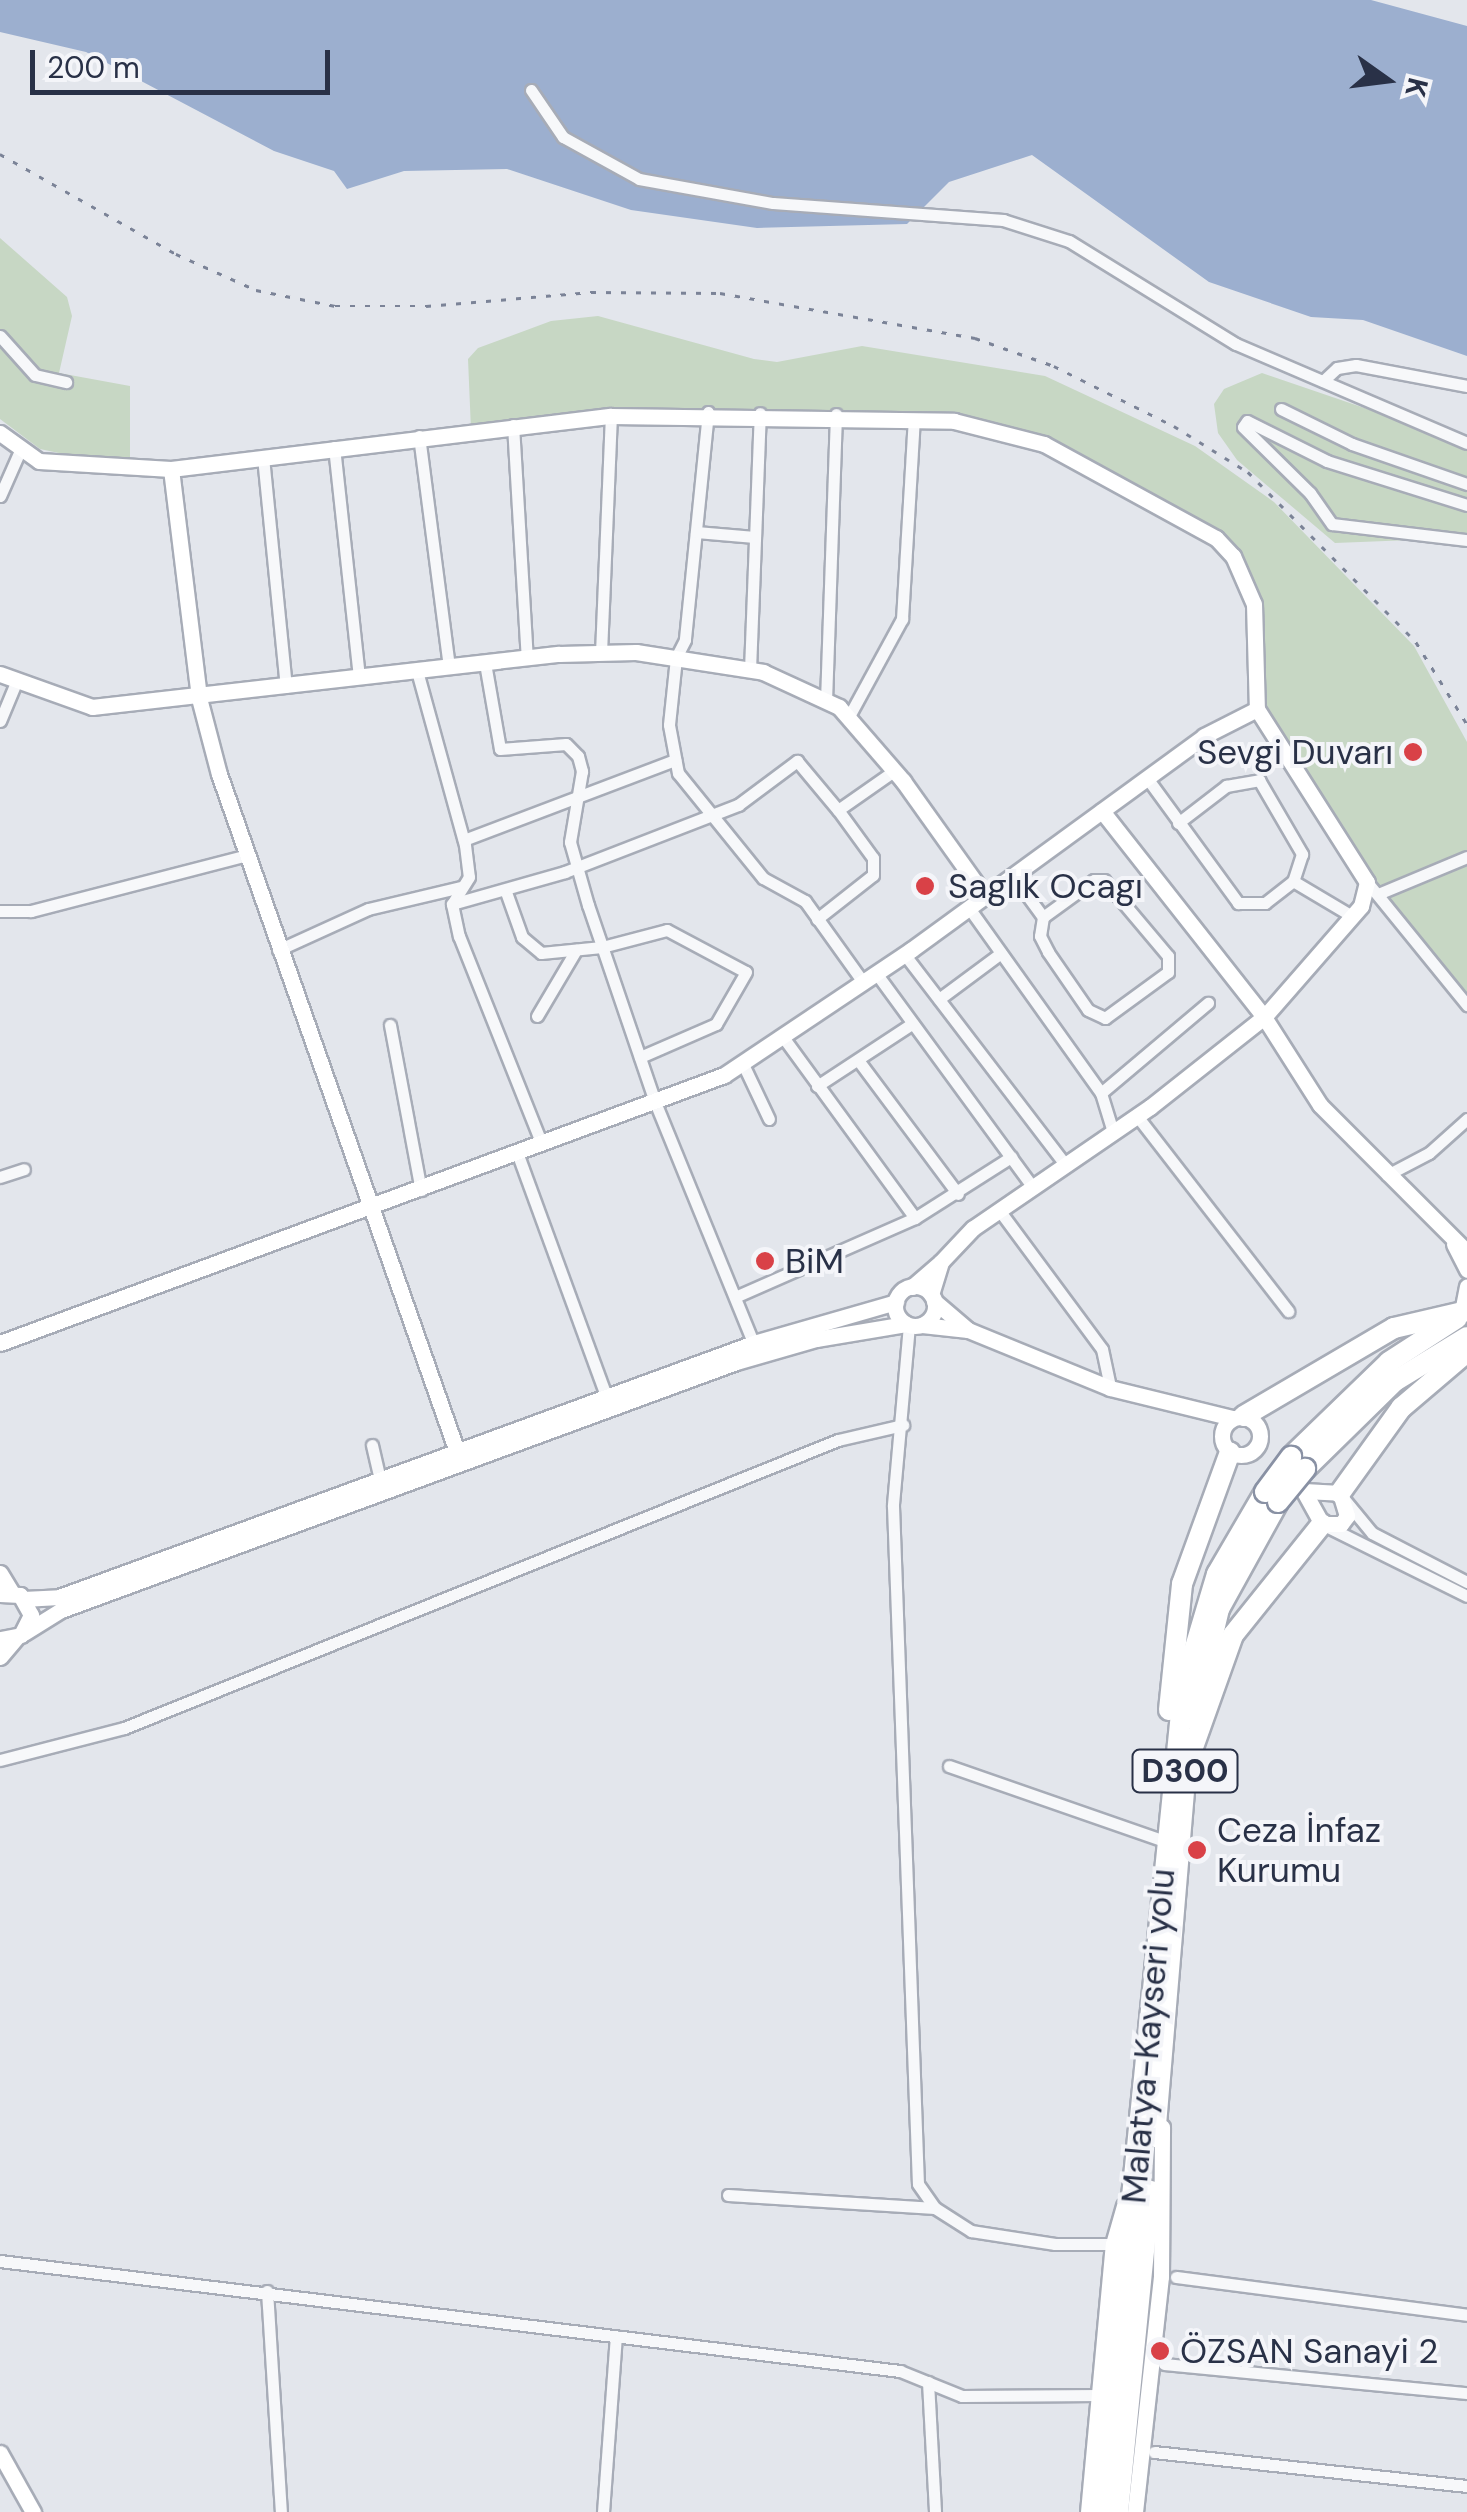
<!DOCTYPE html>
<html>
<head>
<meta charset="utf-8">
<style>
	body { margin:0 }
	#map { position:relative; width:1467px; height:2512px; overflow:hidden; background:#e3e6ec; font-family:"DM Sans",sans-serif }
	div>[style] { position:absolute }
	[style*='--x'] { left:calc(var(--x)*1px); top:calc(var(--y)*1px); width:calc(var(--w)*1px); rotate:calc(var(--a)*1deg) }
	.green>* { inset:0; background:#c7d7c4 }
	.water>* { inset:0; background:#9cafcf }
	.roads { filter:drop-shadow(2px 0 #a7acb7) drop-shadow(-2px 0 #a7acb7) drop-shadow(0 2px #a7acb7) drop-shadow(0 -2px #a7acb7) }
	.street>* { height:11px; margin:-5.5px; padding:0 5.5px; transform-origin:5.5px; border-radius:5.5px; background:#f7f8fa }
	.secondary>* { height:15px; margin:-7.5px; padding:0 7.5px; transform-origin:7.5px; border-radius:7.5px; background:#fff }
	.secondary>.ring { margin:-7.5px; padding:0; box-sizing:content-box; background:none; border:15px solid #fff; border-radius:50% }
	.highway>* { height:20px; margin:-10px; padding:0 10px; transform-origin:10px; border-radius:10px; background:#fff }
	.rail>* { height:2.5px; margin-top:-1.25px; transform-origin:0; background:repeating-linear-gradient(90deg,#7b8397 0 5px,transparent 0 15px) }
	.bridges { filter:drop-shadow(2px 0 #8991a4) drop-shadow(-2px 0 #8991a4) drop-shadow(0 2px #8991a4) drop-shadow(0 -2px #8991a4) }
	.highway-bridge>* { height:20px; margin:-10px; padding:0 10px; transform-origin:10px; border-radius:10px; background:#fff }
	.dots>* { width:28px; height:28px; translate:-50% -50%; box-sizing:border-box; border:5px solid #f4f5f9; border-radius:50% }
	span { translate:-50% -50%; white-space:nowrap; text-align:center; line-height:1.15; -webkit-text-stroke:8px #f4f5f9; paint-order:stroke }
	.shield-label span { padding:2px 8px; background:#f4f5f9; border:2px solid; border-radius:8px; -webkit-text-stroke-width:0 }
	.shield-label { font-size:32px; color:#293147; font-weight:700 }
	.poi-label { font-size:35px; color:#293147 }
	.right { translate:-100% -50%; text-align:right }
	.left { translate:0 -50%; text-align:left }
	.street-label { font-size:35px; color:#293147 }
	.north { position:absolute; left:1337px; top:30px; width:100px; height:100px; -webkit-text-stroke:8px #f4f5f9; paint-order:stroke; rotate:104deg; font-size:28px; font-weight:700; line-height:40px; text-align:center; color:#293147 }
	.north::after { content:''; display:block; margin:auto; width:35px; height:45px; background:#293147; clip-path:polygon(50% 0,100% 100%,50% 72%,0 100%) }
	.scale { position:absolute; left:30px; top:50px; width:300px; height:45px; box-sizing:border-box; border:5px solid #293147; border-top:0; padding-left:12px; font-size:30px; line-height:35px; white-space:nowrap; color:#293147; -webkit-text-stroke:8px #f4f5f9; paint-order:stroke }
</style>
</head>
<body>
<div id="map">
	<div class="green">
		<i style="clip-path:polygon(0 238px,67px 297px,72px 316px,59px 373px,130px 386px,130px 459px,97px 461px,40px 449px,0 419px)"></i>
		<i style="clip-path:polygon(598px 316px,754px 359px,777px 362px,862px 346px,1045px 376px,1195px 446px,1274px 502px,1414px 646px,1467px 742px,1467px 1005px,1367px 882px,1257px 709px,1254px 604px,1216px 538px,1006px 430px,836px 414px,471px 430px,468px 359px,478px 348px,551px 321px)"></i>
		<i style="clip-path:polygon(1262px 373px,1467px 443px,1467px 547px,1411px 540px,1335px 543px,1237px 460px,1218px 433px,1214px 404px,1224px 389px)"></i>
	</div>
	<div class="water">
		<i style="clip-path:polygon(0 0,1371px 0,1467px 26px,1467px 356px,1363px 320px,1311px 317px,1209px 282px,1032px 155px,949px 182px,907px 224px,757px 228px,631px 210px,507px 169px,404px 171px,347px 189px,334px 171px,274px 151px,86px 52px,0 32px)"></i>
	</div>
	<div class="roads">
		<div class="street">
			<i style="--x:531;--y:90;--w:57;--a:55.8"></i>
			<i style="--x:563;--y:137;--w:87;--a:28.9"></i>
			<i style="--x:639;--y:179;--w:136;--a:10.2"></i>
			<i style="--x:773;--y:203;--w:231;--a:4.2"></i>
			<i style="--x:1003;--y:220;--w:69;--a:17.7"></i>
			<i style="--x:1069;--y:241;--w:196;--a:31.7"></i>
			<i style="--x:1236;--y:344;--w:251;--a:23.2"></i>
			<i style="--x:0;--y:336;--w:52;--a:48.1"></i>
			<i style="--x:35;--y:375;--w:32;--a:13"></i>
			<i style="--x:1323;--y:381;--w:19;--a:-43"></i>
			<i style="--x:1337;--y:368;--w:19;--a:-9"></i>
			<i style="--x:1356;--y:365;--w:113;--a:10.7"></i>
			<i style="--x:1281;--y:409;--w:79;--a:26.2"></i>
			<i style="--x:1352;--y:444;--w:122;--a:19.2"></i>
			<i style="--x:708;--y:412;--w:229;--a:95.8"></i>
			<i style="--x:685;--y:640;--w:20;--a:117"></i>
			<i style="--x:676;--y:658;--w:67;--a:96"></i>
			<i style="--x:669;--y:725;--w:49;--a:79.4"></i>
			<i style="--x:678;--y:773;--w:135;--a:51"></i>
			<i style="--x:763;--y:878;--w:48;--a:28.7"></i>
			<i style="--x:805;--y:901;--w:100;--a:54.4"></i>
			<i style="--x:513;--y:425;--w:233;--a:86.6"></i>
			<i style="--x:419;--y:436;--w:233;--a:82.6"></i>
			<i style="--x:334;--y:447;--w:232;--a:83.8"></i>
			<i style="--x:263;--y:457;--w:231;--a:84.3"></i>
			<i style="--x:0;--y:496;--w:47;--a:-66.2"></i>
			<i style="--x:1467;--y:505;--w:147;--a:-162.6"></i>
			<i style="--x:1327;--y:461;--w:89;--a:-153.4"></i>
			<i style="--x:1247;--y:421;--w:7;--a:124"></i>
			<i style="--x:1243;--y:427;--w:94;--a:44.6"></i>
			<i style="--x:1310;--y:493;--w:38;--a:55"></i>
			<i style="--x:1332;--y:524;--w:136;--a:6.8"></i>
			<i style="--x:696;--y:532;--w:59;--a:4.8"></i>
			<i style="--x:601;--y:653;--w:237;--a:-87.6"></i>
			<i style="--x:485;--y:663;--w:87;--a:80.1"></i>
			<i style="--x:500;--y:749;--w:66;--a:-4.3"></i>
			<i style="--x:566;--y:744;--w:17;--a:45"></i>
			<i style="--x:578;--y:756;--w:16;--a:75"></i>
			<i style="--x:582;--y:771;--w:72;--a:99.6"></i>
			<i style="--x:570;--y:842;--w:66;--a:74.1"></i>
			<i style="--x:588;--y:905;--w:208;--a:71.2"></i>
			<i style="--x:655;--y:1102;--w:267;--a:67.8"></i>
			<i style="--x:750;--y:670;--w:257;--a:-87.8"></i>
			<i style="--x:417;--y:671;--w:180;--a:74.6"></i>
			<i style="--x:465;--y:845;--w:32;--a:83"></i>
			<i style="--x:469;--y:877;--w:32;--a:122"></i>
			<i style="--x:452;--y:904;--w:33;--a:78"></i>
			<i style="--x:459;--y:936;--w:222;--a:68.3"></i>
			<i style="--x:826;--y:701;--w:287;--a:-88"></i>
			<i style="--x:848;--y:718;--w:113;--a:-61.4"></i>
			<i style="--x:902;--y:619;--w:200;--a:-86.6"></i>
			<i style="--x:0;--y:721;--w:44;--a:-67.5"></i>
			<i style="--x:1147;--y:778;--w:155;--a:53.9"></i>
			<i style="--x:1238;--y:903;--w:27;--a:0"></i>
			<i style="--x:1265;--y:903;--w:36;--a:-38"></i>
			<i style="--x:1293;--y:881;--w:69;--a:30.7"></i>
			<i style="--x:1178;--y:823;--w:61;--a:-37.6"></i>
			<i style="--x:1226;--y:786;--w:34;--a:-10"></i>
			<i style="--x:1259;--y:780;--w:86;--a:59.8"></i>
			<i style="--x:1302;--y:854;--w:28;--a:108"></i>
			<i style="--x:464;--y:840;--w:226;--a:-20.8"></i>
			<i style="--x:1013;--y:876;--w:51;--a:53.8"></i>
			<i style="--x:1043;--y:917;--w:19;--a:99"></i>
			<i style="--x:1040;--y:936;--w:18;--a:63"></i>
			<i style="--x:1048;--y:952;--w:70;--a:55.4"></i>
			<i style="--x:1088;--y:1010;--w:19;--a:25"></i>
			<i style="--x:1105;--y:1018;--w:78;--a:-36.1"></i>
			<i style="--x:1168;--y:972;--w:16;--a:-90"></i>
			<i style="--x:1168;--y:956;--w:99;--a:-130.1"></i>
			<i style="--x:1104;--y:880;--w:10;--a:180"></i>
			<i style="--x:1094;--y:880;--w:63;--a:144"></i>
			<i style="--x:1367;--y:882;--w:159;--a:50.9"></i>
			<i style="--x:506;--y:892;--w:48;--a:70.4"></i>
			<i style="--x:522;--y:937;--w:25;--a:40"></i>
			<i style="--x:541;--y:953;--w:61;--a:-5.6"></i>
			<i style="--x:602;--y:947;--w:67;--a:-14.7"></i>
			<i style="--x:667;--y:930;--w:89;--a:28"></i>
			<i style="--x:746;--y:972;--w:60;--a:120"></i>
			<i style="--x:716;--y:1024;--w:83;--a:156.5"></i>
			<i style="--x:1378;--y:894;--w:96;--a:-22.6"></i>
			<i style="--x:452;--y:904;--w:117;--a:-15.8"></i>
			<i style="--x:565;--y:872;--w:186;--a:-21.2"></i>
			<i style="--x:738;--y:805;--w:74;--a:-36.7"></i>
			<i style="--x:797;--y:761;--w:64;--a:50.1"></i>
			<i style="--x:838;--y:810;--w:68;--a:-34.9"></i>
			<i style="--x:969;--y:908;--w:227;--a:54.5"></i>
			<i style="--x:1101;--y:1093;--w:41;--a:72.9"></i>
			<i style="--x:0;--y:911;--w:31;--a:0"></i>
			<i style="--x:31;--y:911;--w:223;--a:-14.5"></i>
			<i style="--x:817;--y:919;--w:71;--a:-38.2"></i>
			<i style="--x:873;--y:875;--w:17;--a:-90"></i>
			<i style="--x:873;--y:858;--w:59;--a:-126.1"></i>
			<i style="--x:278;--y:950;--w:99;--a:-24.5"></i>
			<i style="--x:368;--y:909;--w:96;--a:-13.3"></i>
			<i style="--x:905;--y:955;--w:263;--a:52.6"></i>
			<i style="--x:876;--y:973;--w:264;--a:53.8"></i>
			<i style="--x:939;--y:999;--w:77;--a:-36.6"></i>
			<i style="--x:537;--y:1016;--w:77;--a:-59.4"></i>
			<i style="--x:390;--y:1025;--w:168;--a:79.4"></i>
			<i style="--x:783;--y:1037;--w:224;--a:53.9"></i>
			<i style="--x:858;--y:1060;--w:167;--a:53.3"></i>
			<i style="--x:742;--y:1062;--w:63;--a:64.7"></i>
			<i style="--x:817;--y:1086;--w:111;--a:-33.3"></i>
			<i style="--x:1101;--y:1093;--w:140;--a:-40.1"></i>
			<i style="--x:1137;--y:1116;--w:247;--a:52.2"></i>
			<i style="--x:518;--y:1155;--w:265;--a:69.9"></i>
			<i style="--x:1387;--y:1175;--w:47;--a:-27.6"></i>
			<i style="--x:1429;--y:1153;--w:51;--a:-41.8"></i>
			<i style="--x:0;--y:1177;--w:25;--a:-18"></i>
			<i style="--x:999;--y:1210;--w:173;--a:53.5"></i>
			<i style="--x:1102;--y:1349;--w:40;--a:78"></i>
			<i style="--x:735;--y:1297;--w:197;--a:-23.7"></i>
			<i style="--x:915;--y:1218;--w:114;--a:-32.4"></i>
			<i style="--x:909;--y:1325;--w:182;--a:95.1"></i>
			<i style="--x:893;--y:1506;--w:678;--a:87.89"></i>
			<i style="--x:918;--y:2184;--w:29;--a:55"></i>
			<i style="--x:935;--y:2208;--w:43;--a:32.6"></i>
			<i style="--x:971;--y:2231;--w:85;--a:8.8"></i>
			<i style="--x:1055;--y:2244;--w:58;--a:0"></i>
			<i style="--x:372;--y:1445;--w:40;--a:77"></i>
			<i style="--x:1344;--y:1499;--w:44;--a:50.5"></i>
			<i style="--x:1372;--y:1533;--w:107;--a:27.3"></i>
			<i style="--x:1326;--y:1526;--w:157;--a:26.4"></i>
			<i style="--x:0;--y:1760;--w:128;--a:-14.5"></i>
			<i style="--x:124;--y:1728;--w:770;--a:-21.97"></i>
			<i style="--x:838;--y:1440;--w:67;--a:-13"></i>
			<i style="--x:949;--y:1766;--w:228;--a:19.2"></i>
			<i style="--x:728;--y:2195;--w:207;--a:3.6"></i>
			<i style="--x:0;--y:2261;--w:907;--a:6.97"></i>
			<i style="--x:900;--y:2371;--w:67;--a:22"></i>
			<i style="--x:962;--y:2396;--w:137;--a:-0.4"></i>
			<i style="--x:1176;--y:2277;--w:293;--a:7.4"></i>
			<i style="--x:267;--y:2291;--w:221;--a:86.4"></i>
			<i style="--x:1164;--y:2364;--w:304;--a:5.5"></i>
			<i style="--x:928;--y:2382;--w:130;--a:86.9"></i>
			<i style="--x:1154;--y:2452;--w:315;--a:6.2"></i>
			<i style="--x:603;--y:2512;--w:176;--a:-85.8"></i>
		</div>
		<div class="secondary">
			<i style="--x:0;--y:433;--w:48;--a:35.7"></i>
			<i style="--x:39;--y:461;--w:132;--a:3.5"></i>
			<i style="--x:171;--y:469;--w:443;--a:-6.9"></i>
			<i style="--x:611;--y:416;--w:343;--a:0.8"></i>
			<i style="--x:954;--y:421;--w:93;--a:14.3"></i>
			<i style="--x:1044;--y:444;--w:196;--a:28.7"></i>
			<i style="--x:1216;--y:538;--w:25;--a:47"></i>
			<i style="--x:1233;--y:556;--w:52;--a:66.4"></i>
			<i style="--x:1254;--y:604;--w:105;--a:88.4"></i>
			<i style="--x:1257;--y:709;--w:205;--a:57.6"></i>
			<i style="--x:1367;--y:882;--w:25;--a:104"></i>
			<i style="--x:1361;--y:906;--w:147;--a:131.1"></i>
			<i style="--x:1264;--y:1017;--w:145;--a:141.7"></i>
			<i style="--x:1150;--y:1107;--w:214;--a:145.6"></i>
			<i style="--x:973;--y:1228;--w:47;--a:133.3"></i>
			<i style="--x:171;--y:469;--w:231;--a:83"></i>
			<i style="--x:199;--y:698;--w:79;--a:75.3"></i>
			<i style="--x:219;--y:774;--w:730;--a:70.65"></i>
			<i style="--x:0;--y:674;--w:98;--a:19.7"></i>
			<i style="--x:92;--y:707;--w:470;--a:-6.5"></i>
			<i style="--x:559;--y:654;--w:77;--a:-1.5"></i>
			<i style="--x:636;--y:652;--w:129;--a:8.9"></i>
			<i style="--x:763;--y:672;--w:84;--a:24.7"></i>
			<i style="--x:839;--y:707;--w:98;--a:49.1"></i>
			<i style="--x:903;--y:781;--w:141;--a:54.5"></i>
			<i style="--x:1102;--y:811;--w:262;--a:51.8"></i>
			<i style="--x:1264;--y:1017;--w:104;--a:57.5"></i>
			<i style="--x:1320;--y:1105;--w:208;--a:45"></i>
			<i style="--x:1454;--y:1244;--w:29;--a:63"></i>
			<i class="ring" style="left:895px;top:1286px;width:25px;height:25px"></i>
			<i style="--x:912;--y:1287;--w:38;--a:-41"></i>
			<i style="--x:941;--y:1262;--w:34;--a:107"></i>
			<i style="--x:1462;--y:1312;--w:26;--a:-79"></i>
			<i style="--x:922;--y:1325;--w:46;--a:6.2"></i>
			<i style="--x:968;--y:1330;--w:45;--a:-139.5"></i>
			<i style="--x:968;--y:1330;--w:153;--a:22.2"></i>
			<i style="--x:1110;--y:1388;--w:126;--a:13.8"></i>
			<i style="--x:0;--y:1343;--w:772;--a:-20.31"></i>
			<i style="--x:724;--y:1075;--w:225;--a:-33.8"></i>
			<i style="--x:911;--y:950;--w:363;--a:-36.1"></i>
			<i style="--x:1204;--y:736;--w:59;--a:-27"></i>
			<i class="ring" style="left:1222px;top:1417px;width:23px;height:23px"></i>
			<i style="--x:1304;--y:1491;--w:36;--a:3"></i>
			<i style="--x:1340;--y:1493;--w:24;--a:73"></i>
			<i style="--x:1347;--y:1516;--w:10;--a:127"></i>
			<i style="--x:1341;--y:1524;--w:19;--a:180"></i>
			<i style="--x:1322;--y:1524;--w:38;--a:-119"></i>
			<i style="--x:0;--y:1573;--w:23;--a:59"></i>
			<i style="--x:0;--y:1594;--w:20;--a:3"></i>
			<i style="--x:20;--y:1595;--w:23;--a:61"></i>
			<i style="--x:31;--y:1615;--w:22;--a:117"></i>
			<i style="--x:21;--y:1635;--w:21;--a:169"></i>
			<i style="--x:23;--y:1599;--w:36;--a:-3"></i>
			<i style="--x:59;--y:1597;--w:740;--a:-20.08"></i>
			<i style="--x:754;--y:1343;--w:148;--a:-16.1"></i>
			<i style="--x:24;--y:1633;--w:44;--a:-31.9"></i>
			<i style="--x:61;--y:1610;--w:719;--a:-20.17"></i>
			<i style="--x:736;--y:1362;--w:83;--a:-16"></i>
			<i style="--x:816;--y:1339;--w:91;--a:-9.5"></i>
			<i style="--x:0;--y:1657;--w:25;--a:-50"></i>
			<i style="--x:0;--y:2453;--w:68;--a:60.8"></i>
			<i style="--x:1088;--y:2512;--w:269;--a:-84.7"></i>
			<i style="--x:1113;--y:2244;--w:40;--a:-74"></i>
			<i style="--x:1135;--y:2512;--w:236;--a:-83.7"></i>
			<i style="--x:1161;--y:2277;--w:150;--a:-89.6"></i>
		</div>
		<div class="highway">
			<i style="--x:1244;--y:1416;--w:174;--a:-30.4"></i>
			<i style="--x:1394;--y:1328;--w:75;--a:-13.1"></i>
			<i style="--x:1291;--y:1457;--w:136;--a:-44.1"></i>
			<i style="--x:1389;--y:1362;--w:81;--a:-32.9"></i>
			<i style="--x:1305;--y:1469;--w:126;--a:-44.4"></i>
			<i style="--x:1395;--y:1381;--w:84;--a:-31.4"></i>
			<i style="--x:1340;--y:1493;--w:105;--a:-54.3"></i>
			<i style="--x:1401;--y:1408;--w:87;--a:-40.3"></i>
			<i style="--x:1169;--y:1710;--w:127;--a:-84.1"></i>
			<i style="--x:1182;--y:1584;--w:140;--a:-70"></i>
			<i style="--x:1193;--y:1719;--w:113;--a:-76.7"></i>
			<i style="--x:1219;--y:1609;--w:122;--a:-61.1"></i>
			<i style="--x:1186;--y:1767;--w:140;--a:-70.4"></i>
			<i style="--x:1233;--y:1635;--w:142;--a:-51.3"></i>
			<i style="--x:1155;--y:2137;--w:356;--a:-85.2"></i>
			<i style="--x:1100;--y:2512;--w:832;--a:-84.21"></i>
			<i style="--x:1184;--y:1684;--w:115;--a:-73.3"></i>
			<i style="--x:1217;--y:1574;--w:95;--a:-59.7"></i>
			<i style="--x:1118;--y:2512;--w:323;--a:-84.3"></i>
		</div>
	</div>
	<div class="rail">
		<i style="--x:0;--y:154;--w:202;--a:29.6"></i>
		<i style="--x:176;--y:254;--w:88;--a:24.2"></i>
		<i style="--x:256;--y:290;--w:81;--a:11.4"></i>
		<i style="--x:335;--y:306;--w:91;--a:0"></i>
		<i style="--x:426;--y:306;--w:166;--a:-4.8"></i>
		<i style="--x:591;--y:292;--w:129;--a:0.4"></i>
		<i style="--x:720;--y:293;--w:259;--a:10"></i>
		<i style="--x:975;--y:338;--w:84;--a:19.5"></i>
		<i style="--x:1054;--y:366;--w:134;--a:26.6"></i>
		<i style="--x:1174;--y:426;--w:87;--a:31.9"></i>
		<i style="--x:1248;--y:472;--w:239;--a:45.3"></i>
		<i style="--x:1416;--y:642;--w:97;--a:58.1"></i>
	</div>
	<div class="bridges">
		<div class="highway-bridge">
			<i style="--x:1265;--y:1492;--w:44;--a:-53.4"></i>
			<i style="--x:1278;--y:1502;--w:43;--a:-50.7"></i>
		</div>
	</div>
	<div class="dots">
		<i style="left:1413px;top:752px;background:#d94147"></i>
		<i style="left:925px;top:886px;background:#d94147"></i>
		<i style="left:765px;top:1261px;background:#d94147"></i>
		<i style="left:1197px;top:1850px;background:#d94147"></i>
		<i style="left:1160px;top:2351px;background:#d94147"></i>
	</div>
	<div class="shield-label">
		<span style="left:1185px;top:1771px">D300</span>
	</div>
	<div class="poi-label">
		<span class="right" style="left:1393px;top:752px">Sevgi Duvarı</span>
		<span class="left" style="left:948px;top:886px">Saglık Ocagı</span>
		<span class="left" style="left:785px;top:1261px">BiM</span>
		<span class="left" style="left:1217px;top:1850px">Ceza İnfaz<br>Kurumu</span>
		<span class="left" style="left:1180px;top:2351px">ÖZSAN Sanayi 2</span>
	</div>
	<div class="street-label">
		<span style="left:1148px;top:2036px;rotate:-85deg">Malatya-Kayseri yolu</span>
	</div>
	<div class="north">K</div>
	<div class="scale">200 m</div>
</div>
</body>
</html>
